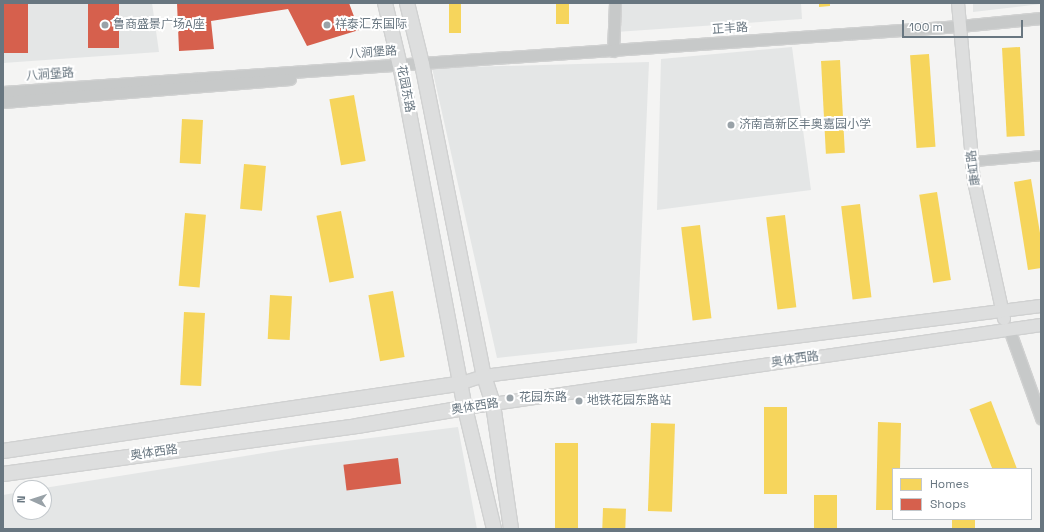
<!DOCTYPE html>
<html>
<head>
<meta charset="utf-8">
<style>
	body { margin:0 }
	#map { position:relative; width:1044px; height:532px; overflow:hidden; background:#f4f4f3; font-family:"Space Grotesk","Noto Sans SC",sans-serif }
	div>[style] { position:absolute }
	[style*='--x'] { left:calc(var(--x)*1px); top:calc(var(--y)*1px); width:calc(var(--w)*1px); rotate:calc(var(--a)*1deg) }
	.built>* { inset:0; background:#e4e6e6 }
	.homes>* { inset:0; background:#f6d55c; transform-origin:0 0 }
	.shops>* { inset:0; background:#d6604d; transform-origin:0 0 }
	.roads { filter:drop-shadow(1px 0 #d0d1d1) drop-shadow(-1px 0 #d0d1d1) drop-shadow(0 1px #d0d1d1) drop-shadow(0 -1px #d0d1d1) }
	.minor>* { height:9px; margin:-4.5px; padding:0 4.5px; transform-origin:4.5px; border-radius:4.5px; background:#c7c9c9 }
	.tertiary>* { height:11px; margin:-5.5px; padding:0 5.5px; transform-origin:5.5px; border-radius:5.5px; background:#c7c9c9 }
	.secondary>* { height:12px; margin:-6px; padding:0 6px; transform-origin:6px; border-radius:6px; background:#dddede }
	.primary>* { height:14px; margin:-7px; padding:0 7px; transform-origin:7px; border-radius:7px; background:#dddede }
	.dots>* { width:11px; height:11px; translate:-50% -50%; box-sizing:border-box; border:2px solid #fff; border-radius:50% }
	span { translate:-50% -50%; white-space:nowrap; text-align:center; line-height:1.15; -webkit-text-stroke:4px #fff; paint-order:stroke }
	.poi-label { font-size:12px; color:#687680 }
	.left { translate:0 -50%; text-align:left }
	.street-label { font-size:12px; color:#687680 }
	.frame { position:absolute; inset:0; border:4px solid #687680; pointer-events:none }
	.legend { position:absolute; left:892px; top:468px; width:140px; height:52px; box-sizing:border-box; background:#fff; border:1px solid #c3c8cc; margin:0; padding:5px 7px; list-style:none; font-size:12px; color:#687680 }
	.legend li { display:flex; align-items:center; gap:8px; height:20px }
	.legend b { width:20px; border:1px solid #c3c8cc }
	.north { position:absolute; left:12px; top:480px; width:40px; height:40px; box-sizing:border-box; background:#fff; border:1px solid #c3c8cc; border-radius:50%; rotate:273deg; font-size:11px; font-weight:700; line-height:16px; text-align:center; color:#687680 }
	.north::after { content:''; display:block; margin:auto; width:14px; height:18px; background:#99a2a8; clip-path:polygon(50% 0,100% 100%,50% 72%,0 100%) }
	.scale { position:absolute; left:902px; top:20px; width:121px; height:18px; box-sizing:border-box; border:2px solid #687680; border-top:0; padding-left:5px; font-size:12px; line-height:14px; white-space:nowrap; color:#687680; -webkit-text-stroke:3px #fff; paint-order:stroke }
</style>
</head>
<body>
<div id="map">
	<div class="built">
		<i style="clip-path:polygon(3px 3px,152px 3px,159px 52px,3px 63px)"></i>
		<i style="clip-path:polygon(616px 3px,801px 3px,802px 19px,616px 32px)"></i>
		<i style="clip-path:polygon(973px 3px,1041px 3px,1041px 4px,973px 12px)"></i>
		<i style="clip-path:polygon(792px 47px,811px 190px,657px 210px,661px 59px)"></i>
		<i style="clip-path:polygon(649px 62px,637px 343px,497px 358px,432px 68px)"></i>
		<i style="clip-path:polygon(458px 427px,477px 529px,3px 529px,3px 495px,20px 492px,20px 512px,44px 512px,44px 488px,307px 446px)"></i>
	</div>
	<div class="homes">
		<i style="left:449px;top:3px;width:12px;height:30px"></i>
		<i style="left:556px;top:3px;width:13px;height:21px"></i>
		<i style="clip-path:polygon(819px 3px,830px 3px,830px 6px,819px 7px)"></i>
		<i style="left:1020px;top:47px;width:89px;height:18px;rotate:87deg"></i>
		<i style="left:929px;top:54px;width:93px;height:19px;rotate:86deg"></i>
		<i style="left:840px;top:60px;width:93px;height:19px;rotate:87deg"></i>
		<i style="left:354px;top:95px;width:67px;height:25px;rotate:80deg"></i>
		<i style="left:182px;top:119px;width:21px;height:44px;rotate:3deg"></i>
		<i style="left:244px;top:164px;width:22px;height:45px;rotate:5deg"></i>
		<i style="clip-path:polygon(1031px 179px,1041px 239px,1041px 268px,1028px 270px,1014px 182px)"></i>
		<i style="left:937px;top:192px;width:89px;height:18px;rotate:81deg"></i>
		<i style="left:860px;top:204px;width:94px;height:19px;rotate:83deg"></i>
		<i style="left:341px;top:211px;width:68px;height:25px;rotate:79deg"></i>
		<i style="left:185px;top:213px;width:21px;height:73px;rotate:5deg"></i>
		<i style="left:785px;top:215px;width:93px;height:19px;rotate:83deg"></i>
		<i style="left:700px;top:225px;width:94px;height:19px;rotate:83deg"></i>
		<i style="left:393px;top:291px;width:67px;height:25px;rotate:80deg"></i>
		<i style="left:270px;top:295px;width:22px;height:44px;rotate:3deg"></i>
		<i style="left:184px;top:312px;width:21px;height:73px;rotate:3deg"></i>
		<i style="left:991px;top:401px;width:73px;height:23px;rotate:69deg"></i>
		<i style="left:764px;top:407px;width:23px;height:87px"></i>
		<i style="clip-path:polygon(878px 422px,901px 423px,900px 469px,893px 469px,893px 510px,876px 510px)"></i>
		<i style="left:651px;top:423px;width:24px;height:88px;rotate:2deg"></i>
		<i style="left:555px;top:443px;width:23px;height:86px"></i>
		<i style="left:814px;top:495px;width:23px;height:34px"></i>
		<i style="left:603px;top:508px;width:23px;height:21px;rotate:2deg"></i>
		<i style="left:952px;top:519px;width:23px;height:10px"></i>
	</div>
	<div class="shops">
		<i style="left:3px;top:3px;width:25px;height:50px"></i>
		<i style="left:88px;top:3px;width:31px;height:45px"></i>
		<i style="clip-path:polygon(177px 3px,349px 3px,359px 30px,307px 46px,288px 9px,211px 21px,214px 49px,179px 51px)"></i>
		<i style="left:398px;top:458px;width:26px;height:55px;rotate:83deg"></i>
	</div>
	<div class="roads">
		<div class="minor">
			<i style="--x:973;--y:161;--w:68;--a:-5"></i>
		</div>
		<div class="tertiary">
			<i style="--x:613;--y:51;--w:48;--a:-87.6"></i>
			<i style="--x:3;--y:92;--w:959;--a:-3.95"></i>
			<i style="--x:960;--y:26;--w:81;--a:-5.6"></i>
			<i style="--x:3;--y:102;--w:288;--a:-4.6"></i>
			<i style="--x:1009;--y:329;--w:95;--a:70.2"></i>
		</div>
		<div class="secondary">
			<i style="--x:958;--y:3;--w:179;--a:84.9"></i>
			<i style="--x:974;--y:181;--w:141;--a:77.7"></i>
			<i style="--x:462;--y:383;--w:23;--a:-18"></i>
			<i style="--x:484;--y:376;--w:561;--a:-7.16"></i>
			<i style="--x:465;--y:408;--w:582;--a:-8.2"></i>
		</div>
		<div class="primary">
			<i style="--x:385;--y:3;--w:69;--a:76.6"></i>
			<i style="--x:401;--y:70;--w:344;--a:79.3"></i>
			<i style="--x:465;--y:408;--w:124;--a:76.5"></i>
			<i style="--x:407;--y:3;--w:63;--a:76.2"></i>
			<i style="--x:422;--y:64;--w:318;--a:78.8"></i>
			<i style="--x:484;--y:376;--w:29;--a:72"></i>
			<i style="--x:493;--y:404;--w:126;--a:81.8"></i>
			<i style="--x:3;--y:451;--w:464;--a:-8.4"></i>
			<i style="--x:3;--y:474;--w:357;--a:-7.7"></i>
			<i style="--x:357;--y:426;--w:109;--a:-9.5"></i>
		</div>
	</div>
	<div class="dots">
		<i style="left:105px;top:25px;background:#99a2a8"></i>
		<i style="left:327px;top:25px;background:#99a2a8"></i>
		<i style="left:731px;top:125px;background:#99a2a8"></i>
		<i style="left:510px;top:398px;background:#99a2a8"></i>
		<i style="left:579px;top:401px;background:#99a2a8"></i>
	</div>
	<div class="poi-label">
		<span class="left" style="left:113px;top:25px">鲁商盛景广场A座</span>
		<span class="left" style="left:335px;top:25px">祥泰汇东国际</span>
		<span class="left" style="left:739px;top:125px">济南高新区丰奥嘉园小学</span>
		<span class="left" style="left:519px;top:398px">花园东路</span>
		<span class="left" style="left:587px;top:401px">地铁花园东路站</span>
	</div>
	<div class="street-label">
		<span style="left:730px;top:29px;rotate:-4deg">正丰路</span>
		<span style="left:373px;top:53px;rotate:-4deg">八涧堡路</span>
		<span style="left:50px;top:75px;rotate:-4deg">八涧堡路</span>
		<span style="left:405px;top:89px;rotate:79deg">花园东路</span>
		<span style="left:974px;top:168px;rotate:-97deg">康虹路</span>
		<span style="left:795px;top:360px;rotate:-8deg">奥体西路</span>
		<span style="left:475px;top:407px;rotate:-9deg">奥体西路</span>
		<span style="left:154px;top:453px;rotate:-8deg">奥体西路</span>
	</div>
	<div class="frame"></div>
	<ul class="legend">
	<li><b style="height:11px;background:#f6d55c"></b>Homes</li>
	<li><b style="height:11px;background:#d6604d"></b>Shops</li>
	</ul>
	<div class="north">N</div>
	<div class="scale">100 m</div>
</div>
</body>
</html>
